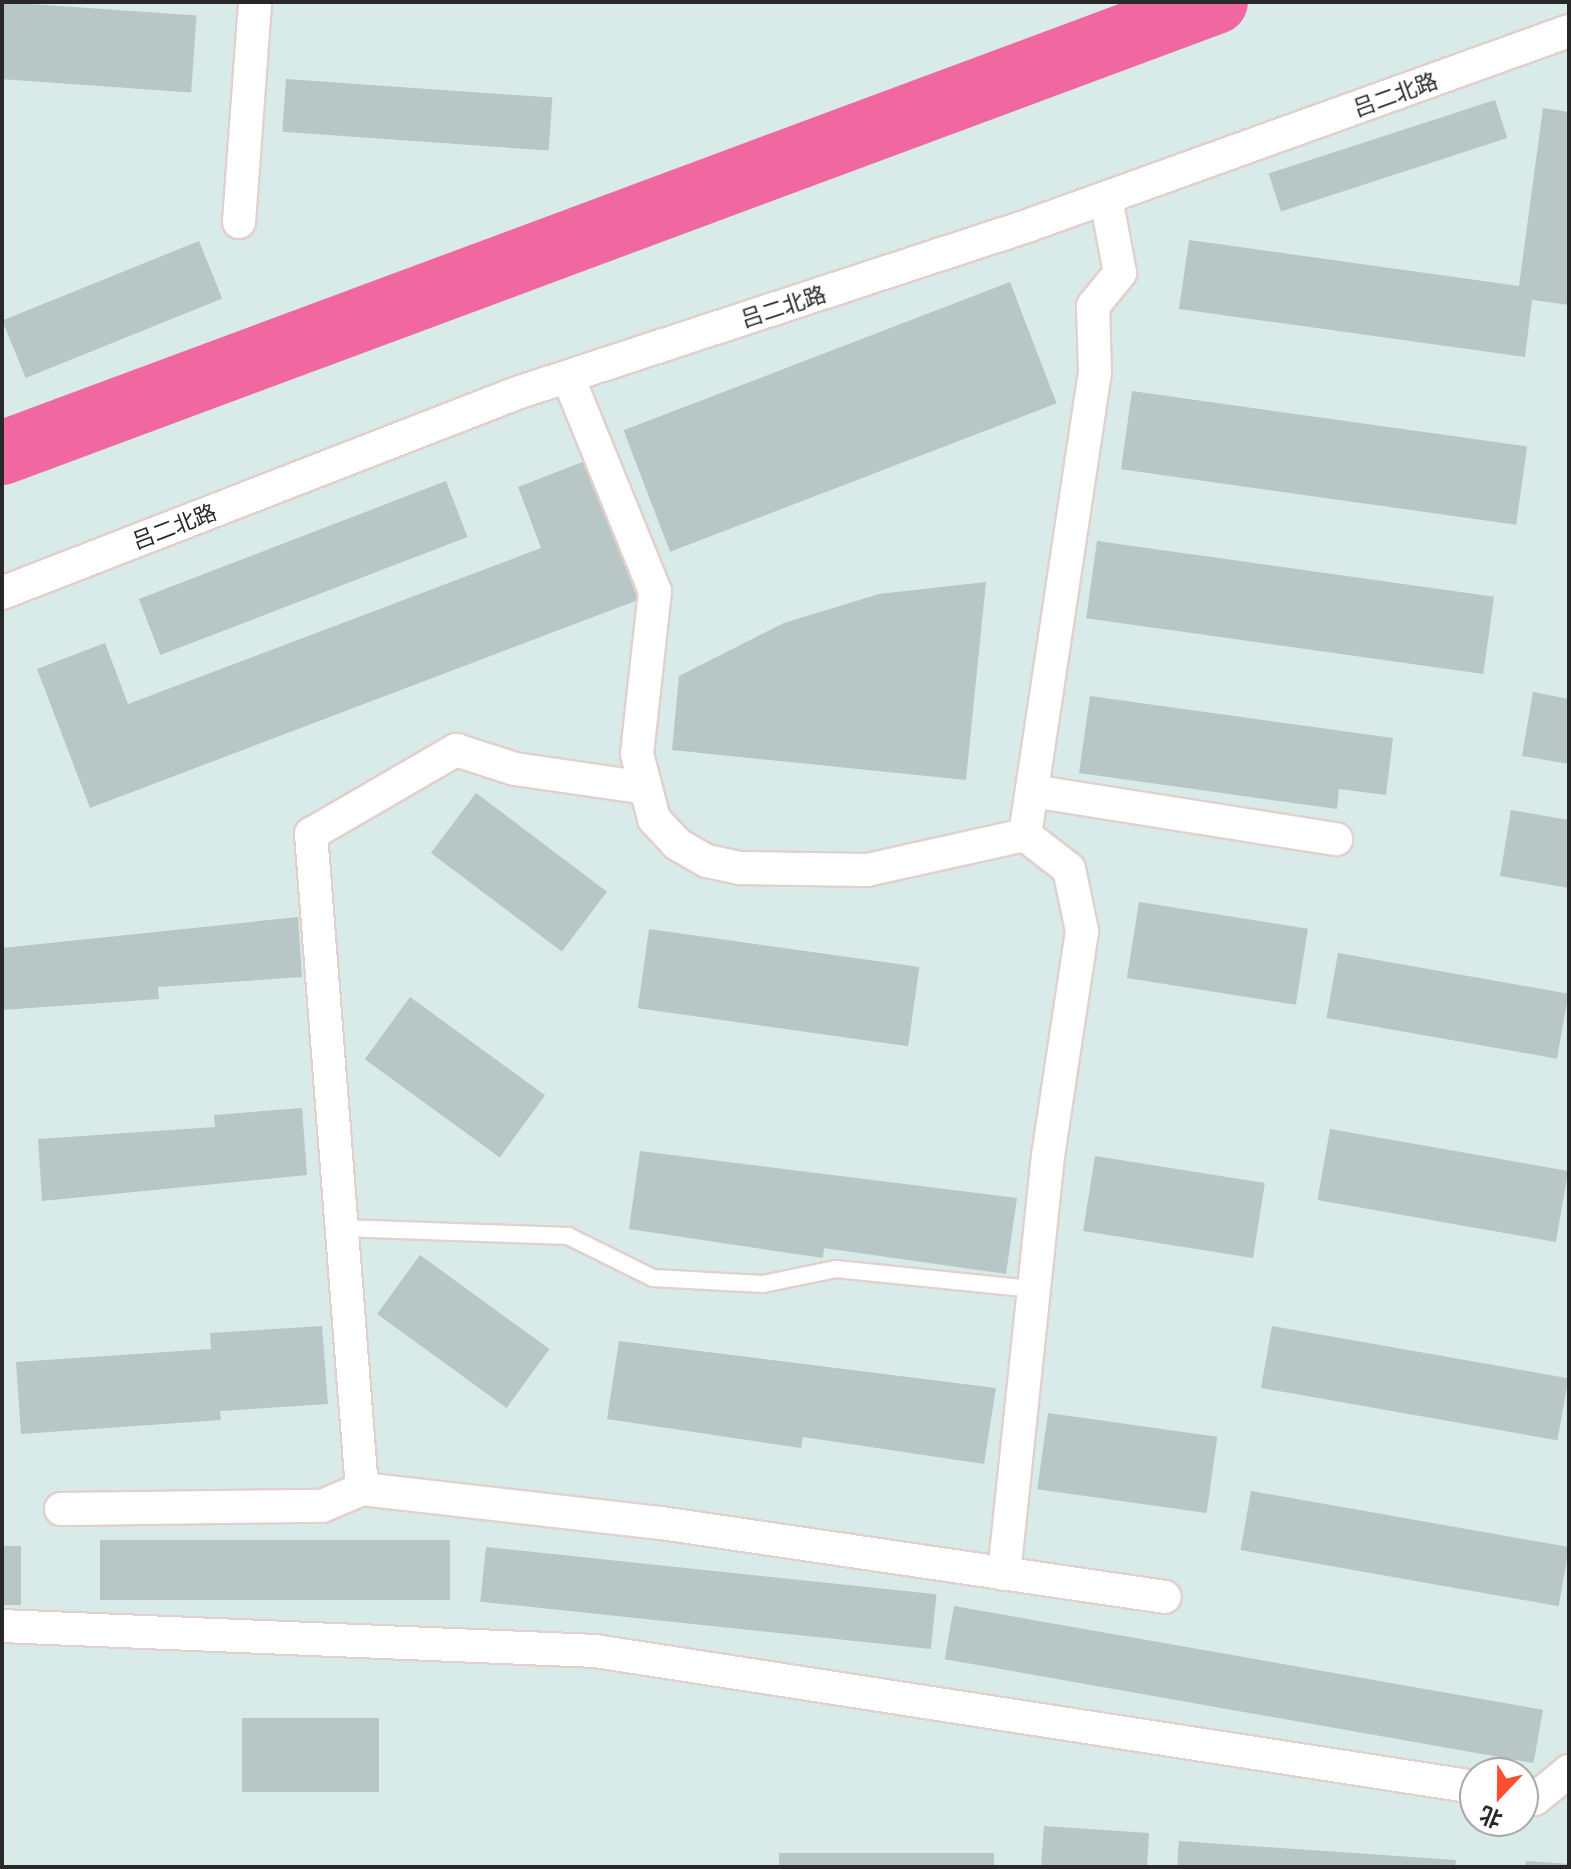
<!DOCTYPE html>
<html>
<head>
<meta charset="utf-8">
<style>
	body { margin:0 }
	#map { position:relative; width:1571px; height:1869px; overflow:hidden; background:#d8ebe9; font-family:"Golos Text","Noto Sans SC",sans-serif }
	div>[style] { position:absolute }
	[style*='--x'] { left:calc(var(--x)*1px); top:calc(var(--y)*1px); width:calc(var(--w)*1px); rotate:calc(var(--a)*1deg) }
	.river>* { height:64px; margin:-32px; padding:0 32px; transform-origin:32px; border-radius:32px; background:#f167a0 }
	.building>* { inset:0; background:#b8c6c5; transform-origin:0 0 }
	.roads { filter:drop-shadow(2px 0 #e1d0ce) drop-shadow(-2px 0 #e1d0ce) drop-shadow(0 2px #e1d0ce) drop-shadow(0 -2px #e1d0ce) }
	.lane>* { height:16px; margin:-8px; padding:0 8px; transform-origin:8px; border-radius:8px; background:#fff }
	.street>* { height:32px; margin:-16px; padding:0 16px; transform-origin:16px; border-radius:16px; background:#fff }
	span { translate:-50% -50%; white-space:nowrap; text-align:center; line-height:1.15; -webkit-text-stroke:6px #fff; paint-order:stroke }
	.street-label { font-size:22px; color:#282828 }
	.frame { position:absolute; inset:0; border:4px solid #282828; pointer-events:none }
	.north { position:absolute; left:1459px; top:1757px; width:80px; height:80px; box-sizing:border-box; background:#fff; border:2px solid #a9a9a9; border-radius:50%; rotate:202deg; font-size:22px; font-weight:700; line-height:32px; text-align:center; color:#282828 }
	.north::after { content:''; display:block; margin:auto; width:28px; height:36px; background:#fe4e32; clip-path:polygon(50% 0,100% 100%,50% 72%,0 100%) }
</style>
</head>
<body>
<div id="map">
	<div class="river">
		<i style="--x:2;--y:453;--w:1295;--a:-20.38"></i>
	</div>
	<div class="building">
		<i style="left:2px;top:2px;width:195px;height:77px;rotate:4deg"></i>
		<i style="left:286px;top:79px;width:267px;height:53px;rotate:4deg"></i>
		<i style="left:1495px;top:100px;width:40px;height:238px;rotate:72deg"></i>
		<i style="clip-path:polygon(1543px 108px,1569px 112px,1569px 305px,1532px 300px,1525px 357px,1179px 309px,1189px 240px,1519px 286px)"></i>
		<i style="left:199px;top:241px;width:62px;height:212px;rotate:68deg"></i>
		<i style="left:1010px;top:282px;width:130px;height:414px;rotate:69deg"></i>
		<i style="left:1132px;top:391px;width:399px;height:79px;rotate:8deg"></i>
		<i style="clip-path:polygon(585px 461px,638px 600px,90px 808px,37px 669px,105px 643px,128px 704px,541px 548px,518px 487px)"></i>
		<i style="left:446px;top:481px;width:60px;height:329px;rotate:69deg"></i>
		<i style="left:1097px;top:541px;width:401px;height:78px;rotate:8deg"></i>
		<i style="clip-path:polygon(986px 582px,966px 780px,672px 750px,679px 676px,784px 623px,879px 594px)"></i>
		<i style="clip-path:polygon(1533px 692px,1569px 699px,1569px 764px,1522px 756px)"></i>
		<i style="clip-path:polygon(1090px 696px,1393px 738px,1386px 795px,1339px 789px,1337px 809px,1079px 773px)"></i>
		<i style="left:476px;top:793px;width:164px;height:75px;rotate:37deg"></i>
		<i style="clip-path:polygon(1511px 810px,1569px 820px,1569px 888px,1500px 876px)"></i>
		<i style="left:1139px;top:902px;width:171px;height:77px;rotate:9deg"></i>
		<i style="clip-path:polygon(298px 917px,302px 977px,158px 987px,159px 999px,2px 1010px,2px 948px)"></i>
		<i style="left:649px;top:929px;width:273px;height:80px;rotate:8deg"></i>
		<i style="left:1338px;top:953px;width:234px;height:66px;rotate:10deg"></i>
		<i style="left:410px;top:997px;width:167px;height:77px;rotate:36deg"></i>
		<i style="clip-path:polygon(302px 1108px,307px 1175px,42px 1201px,38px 1139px,215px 1127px,214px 1115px)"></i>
		<i style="left:1330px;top:1129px;width:242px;height:72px;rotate:10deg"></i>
		<i style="clip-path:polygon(640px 1151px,1017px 1198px,1006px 1274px,824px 1248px,823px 1258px,629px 1229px)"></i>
		<i style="left:1095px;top:1156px;width:172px;height:76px;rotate:9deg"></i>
		<i style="left:420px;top:1255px;width:160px;height:73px;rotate:36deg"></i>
		<i style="clip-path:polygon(322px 1326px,328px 1404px,220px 1411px,221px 1420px,21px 1434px,16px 1362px,211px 1349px,210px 1333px)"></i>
		<i style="left:1272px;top:1326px;width:301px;height:63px;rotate:10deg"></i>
		<i style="clip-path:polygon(619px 1341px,996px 1388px,984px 1464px,803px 1437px,801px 1448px,607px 1419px)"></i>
		<i style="left:1048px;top:1413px;width:171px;height:77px;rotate:8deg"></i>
		<i style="left:1251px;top:1491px;width:323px;height:60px;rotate:10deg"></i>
		<i style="left:100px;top:1540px;width:350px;height:60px"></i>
		<i style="left:2px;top:1546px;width:19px;height:59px"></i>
		<i style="left:486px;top:1547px;width:453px;height:55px;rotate:6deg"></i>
		<i style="left:954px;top:1606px;width:598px;height:54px;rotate:10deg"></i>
		<i style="left:242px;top:1718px;width:137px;height:74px"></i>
		<i style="clip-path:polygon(1044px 1826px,1149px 1833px,1147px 1867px,1041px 1867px)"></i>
		<i style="clip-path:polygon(1179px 1841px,1456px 1860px,1455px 1867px,1177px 1867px)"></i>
		<i style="left:994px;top:1853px;width:14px;height:215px;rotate:90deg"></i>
		<i style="clip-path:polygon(1526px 1861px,1569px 1864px,1569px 1867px,1525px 1867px)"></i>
	</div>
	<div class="roads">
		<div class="lane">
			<i style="--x:342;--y:1228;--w:226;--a:2"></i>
			<i style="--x:568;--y:1236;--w:95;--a:26.3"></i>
			<i style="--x:653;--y:1278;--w:110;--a:3.1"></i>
			<i style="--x:763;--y:1284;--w:75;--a:-11.6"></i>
			<i style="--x:836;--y:1269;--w:199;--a:5.8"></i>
		</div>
		<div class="street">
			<i style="--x:239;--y:222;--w:221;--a:-85.8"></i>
			<i style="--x:568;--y:377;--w:231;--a:67.9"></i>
			<i style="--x:655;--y:591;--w:164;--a:96.3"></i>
			<i style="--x:637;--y:754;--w:67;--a:75.3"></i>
			<i style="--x:654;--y:819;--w:34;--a:47"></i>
			<i style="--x:677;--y:844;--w:34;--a:30"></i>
			<i style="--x:707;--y:861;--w:35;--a:12"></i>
			<i style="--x:741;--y:868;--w:126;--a:0.9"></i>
			<i style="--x:867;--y:870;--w:162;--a:-12.5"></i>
			<i style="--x:2;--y:593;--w:552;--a:-21.22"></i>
			<i style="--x:517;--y:393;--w:537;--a:-18.13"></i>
			<i style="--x:1027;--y:226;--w:576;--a:-19.79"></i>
			<i style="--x:1032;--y:791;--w:308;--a:9"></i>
			<i style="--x:362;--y:1489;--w:657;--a:-94.45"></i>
			<i style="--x:311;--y:834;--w:168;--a:-30.1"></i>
			<i style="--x:456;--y:750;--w:62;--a:17.9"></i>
			<i style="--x:515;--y:769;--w:126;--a:8.2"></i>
			<i style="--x:61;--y:1509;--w:261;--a:-0.7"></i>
			<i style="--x:322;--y:1506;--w:43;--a:-23"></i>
			<i style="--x:362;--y:1489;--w:301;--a:6.5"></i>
			<i style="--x:661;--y:1523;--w:509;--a:8.35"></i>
			<i style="--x:1004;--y:1574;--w:420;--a:-84"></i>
			<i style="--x:1048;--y:1156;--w:228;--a:-81.4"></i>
			<i style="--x:1082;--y:931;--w:63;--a:-101.8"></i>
			<i style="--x:1069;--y:869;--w:56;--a:-142.3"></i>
			<i style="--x:1025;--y:835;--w:468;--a:-81.4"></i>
			<i style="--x:1095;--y:372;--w:66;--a:-91.7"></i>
			<i style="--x:1093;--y:306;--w:43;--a:-50.7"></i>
			<i style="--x:1120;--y:273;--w:76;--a:-100.6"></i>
			<i style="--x:2;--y:1626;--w:594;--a:2.41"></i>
			<i style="--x:595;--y:1651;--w:890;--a:8.79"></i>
			<i style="--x:1523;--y:1796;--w:12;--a:14"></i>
			<i style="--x:1535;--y:1799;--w:44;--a:-39.5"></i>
		</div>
	</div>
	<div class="street-label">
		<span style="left:1395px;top:94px;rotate:-20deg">吕二北路</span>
		<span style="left:783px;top:306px;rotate:-18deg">吕二北路</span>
		<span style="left:174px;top:526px;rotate:-21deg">吕二北路</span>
	</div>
	<div class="frame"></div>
	<div class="north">北</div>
</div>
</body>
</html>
